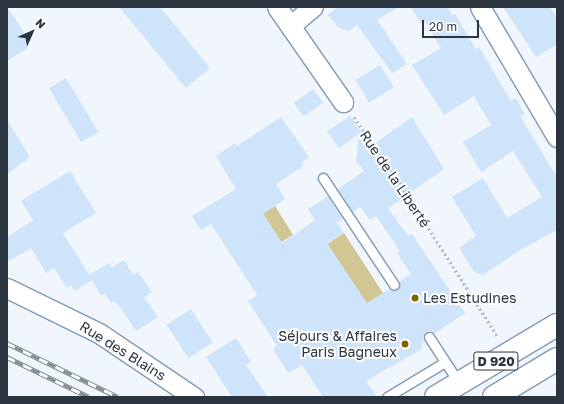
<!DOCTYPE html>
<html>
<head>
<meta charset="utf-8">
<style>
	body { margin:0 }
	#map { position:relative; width:564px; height:404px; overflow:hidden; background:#f0f6fb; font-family:"Golos Text",sans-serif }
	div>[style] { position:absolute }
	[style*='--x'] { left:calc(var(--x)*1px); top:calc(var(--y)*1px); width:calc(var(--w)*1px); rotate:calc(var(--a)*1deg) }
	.green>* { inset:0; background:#d0c795; transform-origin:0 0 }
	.building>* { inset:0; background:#cee4fa; transform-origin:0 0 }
	.path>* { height:2.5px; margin-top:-1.25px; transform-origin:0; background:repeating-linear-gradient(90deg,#b1b8bf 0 2px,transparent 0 5px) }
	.roads { filter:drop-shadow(1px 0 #7f9ab2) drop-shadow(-1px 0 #7f9ab2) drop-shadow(0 1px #7f9ab2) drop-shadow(0 -1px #7f9ab2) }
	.service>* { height:9px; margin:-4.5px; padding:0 4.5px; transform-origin:4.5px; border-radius:4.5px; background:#fff }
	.minor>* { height:19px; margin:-9.5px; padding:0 9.5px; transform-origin:9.5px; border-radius:9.5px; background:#fff }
	.primary>* { height:22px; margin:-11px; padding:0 11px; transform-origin:11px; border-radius:11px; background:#fff }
	.rail>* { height:4.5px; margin-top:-2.25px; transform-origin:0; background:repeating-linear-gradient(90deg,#fff 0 9px,#838c94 0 18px); box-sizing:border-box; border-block:1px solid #838c94 }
	.dots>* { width:11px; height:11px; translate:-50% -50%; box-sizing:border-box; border:2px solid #fff; border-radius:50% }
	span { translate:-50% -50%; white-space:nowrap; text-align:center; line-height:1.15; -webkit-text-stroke:4px #fff; paint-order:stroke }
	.shield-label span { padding:1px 3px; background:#fff; border:1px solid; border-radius:3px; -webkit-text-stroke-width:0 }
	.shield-label { font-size:13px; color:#2a353f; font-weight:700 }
	.street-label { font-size:14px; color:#2a353f }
	.poi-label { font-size:14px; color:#2a353f }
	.left { translate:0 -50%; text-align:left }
	.right { translate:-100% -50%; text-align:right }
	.frame { position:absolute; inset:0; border:8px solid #2a353f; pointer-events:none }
	.north { position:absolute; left:12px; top:12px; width:40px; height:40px; -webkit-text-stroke:3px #fff; paint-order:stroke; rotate:45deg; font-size:11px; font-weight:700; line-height:16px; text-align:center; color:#2a353f }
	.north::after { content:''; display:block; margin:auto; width:14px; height:18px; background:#2a353f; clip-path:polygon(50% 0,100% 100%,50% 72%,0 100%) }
	.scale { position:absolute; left:422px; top:20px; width:57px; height:18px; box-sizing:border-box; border:2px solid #2a353f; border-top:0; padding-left:5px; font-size:12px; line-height:14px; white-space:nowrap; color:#2a353f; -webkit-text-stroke:3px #fff; paint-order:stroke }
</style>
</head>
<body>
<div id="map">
	<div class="green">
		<i style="left:275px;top:206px;width:34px;height:14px;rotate:58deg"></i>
		<i style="left:344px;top:233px;width:72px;height:20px;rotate:57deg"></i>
	</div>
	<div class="building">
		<i style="clip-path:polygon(7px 7px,30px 41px,25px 44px,28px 48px,7px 61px)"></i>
		<i style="clip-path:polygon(119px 7px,160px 7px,210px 68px,186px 88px)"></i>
		<i style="clip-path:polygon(337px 7px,399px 7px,377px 20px,407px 64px,392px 73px,357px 25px,349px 31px,339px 28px,328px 15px)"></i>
		<i style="clip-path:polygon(411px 7px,450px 7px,448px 8px,452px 15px,455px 14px,476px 49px,479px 47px,511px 101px,516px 98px,525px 114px,520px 116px,557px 177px,557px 230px,523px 248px,483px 275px,474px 272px,459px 248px,476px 236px,452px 197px,483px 178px,507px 218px,542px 197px,513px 151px,481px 172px,463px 142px,491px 125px,474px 96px,444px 115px,412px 65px,441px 48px,425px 22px,421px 24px)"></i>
		<i style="clip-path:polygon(503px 7px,550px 7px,557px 17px,557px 44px,536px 57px)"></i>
		<i style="left:380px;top:65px;width:26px;height:29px;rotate:58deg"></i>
		<i style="left:66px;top:78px;width:63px;height:20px;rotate:59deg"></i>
		<i style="left:313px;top:89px;width:17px;height:24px;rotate:54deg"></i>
		<i style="clip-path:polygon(350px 116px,371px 146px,412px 117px,444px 169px,388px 208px,408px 236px,412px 234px,465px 313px,434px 334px,425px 332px,424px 341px,421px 344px,423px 348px,366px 381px,377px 397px,323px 397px,302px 365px,288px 373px,273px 349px,277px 346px,248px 301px,257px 295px,211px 224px,201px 230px,192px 216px,236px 189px,216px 156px,235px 143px,237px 146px,281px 117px,309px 157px,301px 163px,303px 166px,276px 184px,285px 199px,263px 214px,282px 243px,315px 220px,308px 209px,328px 196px,343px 219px,337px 223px,344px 233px,327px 243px,367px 303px,389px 289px,397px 290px,399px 282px,411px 274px,397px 253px,400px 251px,376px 216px,370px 220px,360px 207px,353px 212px,338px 189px,364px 171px,356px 161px,359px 134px,339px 148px,327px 131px)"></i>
		<i style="clip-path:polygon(7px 120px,30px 157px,7px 174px)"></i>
		<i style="clip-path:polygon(70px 171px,96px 213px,63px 233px,89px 275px,109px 263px,112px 268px,124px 260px,133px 275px,138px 272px,152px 292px,144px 297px,158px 317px,136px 331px,123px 311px,114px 301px,111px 303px,105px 293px,101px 296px,92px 280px,75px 291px,71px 285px,67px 288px,54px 268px,46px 273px,31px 248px,7px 262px,7px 237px,33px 220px,21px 201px)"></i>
		<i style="left:191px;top:309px;width:40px;height:29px;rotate:57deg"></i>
		<i style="clip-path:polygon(236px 338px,251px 362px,246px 365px,268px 397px,232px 397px,206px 357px)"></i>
	</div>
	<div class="path">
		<i style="--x:354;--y:117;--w:79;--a:55.3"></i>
		<i style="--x:399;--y:182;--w:184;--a:57.4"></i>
	</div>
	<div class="roads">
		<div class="service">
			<i style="--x:323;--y:178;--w:128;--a:56.4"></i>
			<i style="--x:429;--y:337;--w:55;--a:56.9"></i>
			<i style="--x:387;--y:397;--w:68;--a:-31.1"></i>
		</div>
		<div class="minor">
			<i style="--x:277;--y:7;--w:116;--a:55.2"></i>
			<i style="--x:480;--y:7;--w:151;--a:59.4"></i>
			<i style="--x:290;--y:26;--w:30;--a:-40"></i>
			<i style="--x:7;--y:288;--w:102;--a:26.1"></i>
			<i style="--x:99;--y:333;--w:115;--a:34"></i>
		</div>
		<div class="primary">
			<i style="--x:436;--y:397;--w:141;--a:-30.8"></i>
			<i style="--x:494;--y:397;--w:74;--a:-31.1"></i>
		</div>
	</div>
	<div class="rail">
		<i style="--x:7;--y:343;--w:123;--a:25.9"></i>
		<i style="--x:7;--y:357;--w:91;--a:26"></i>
	</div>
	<div class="dots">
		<i style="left:415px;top:298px;background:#796900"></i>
		<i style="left:405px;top:344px;background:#796900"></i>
	</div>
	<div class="shield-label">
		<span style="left:496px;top:361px">D 920</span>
	</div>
	<div class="street-label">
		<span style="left:395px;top:179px;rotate:56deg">Rue de la Liberté</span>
		<span style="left:123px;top:351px;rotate:32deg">Rue des Blains</span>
	</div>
	<div class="poi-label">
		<span class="left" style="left:423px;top:298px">Les Estudines</span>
		<span class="right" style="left:397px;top:344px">Séjours &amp; Affaires<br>Paris Bagneux</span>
	</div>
	<div class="frame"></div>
	<div class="north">N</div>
	<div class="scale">20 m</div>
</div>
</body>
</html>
